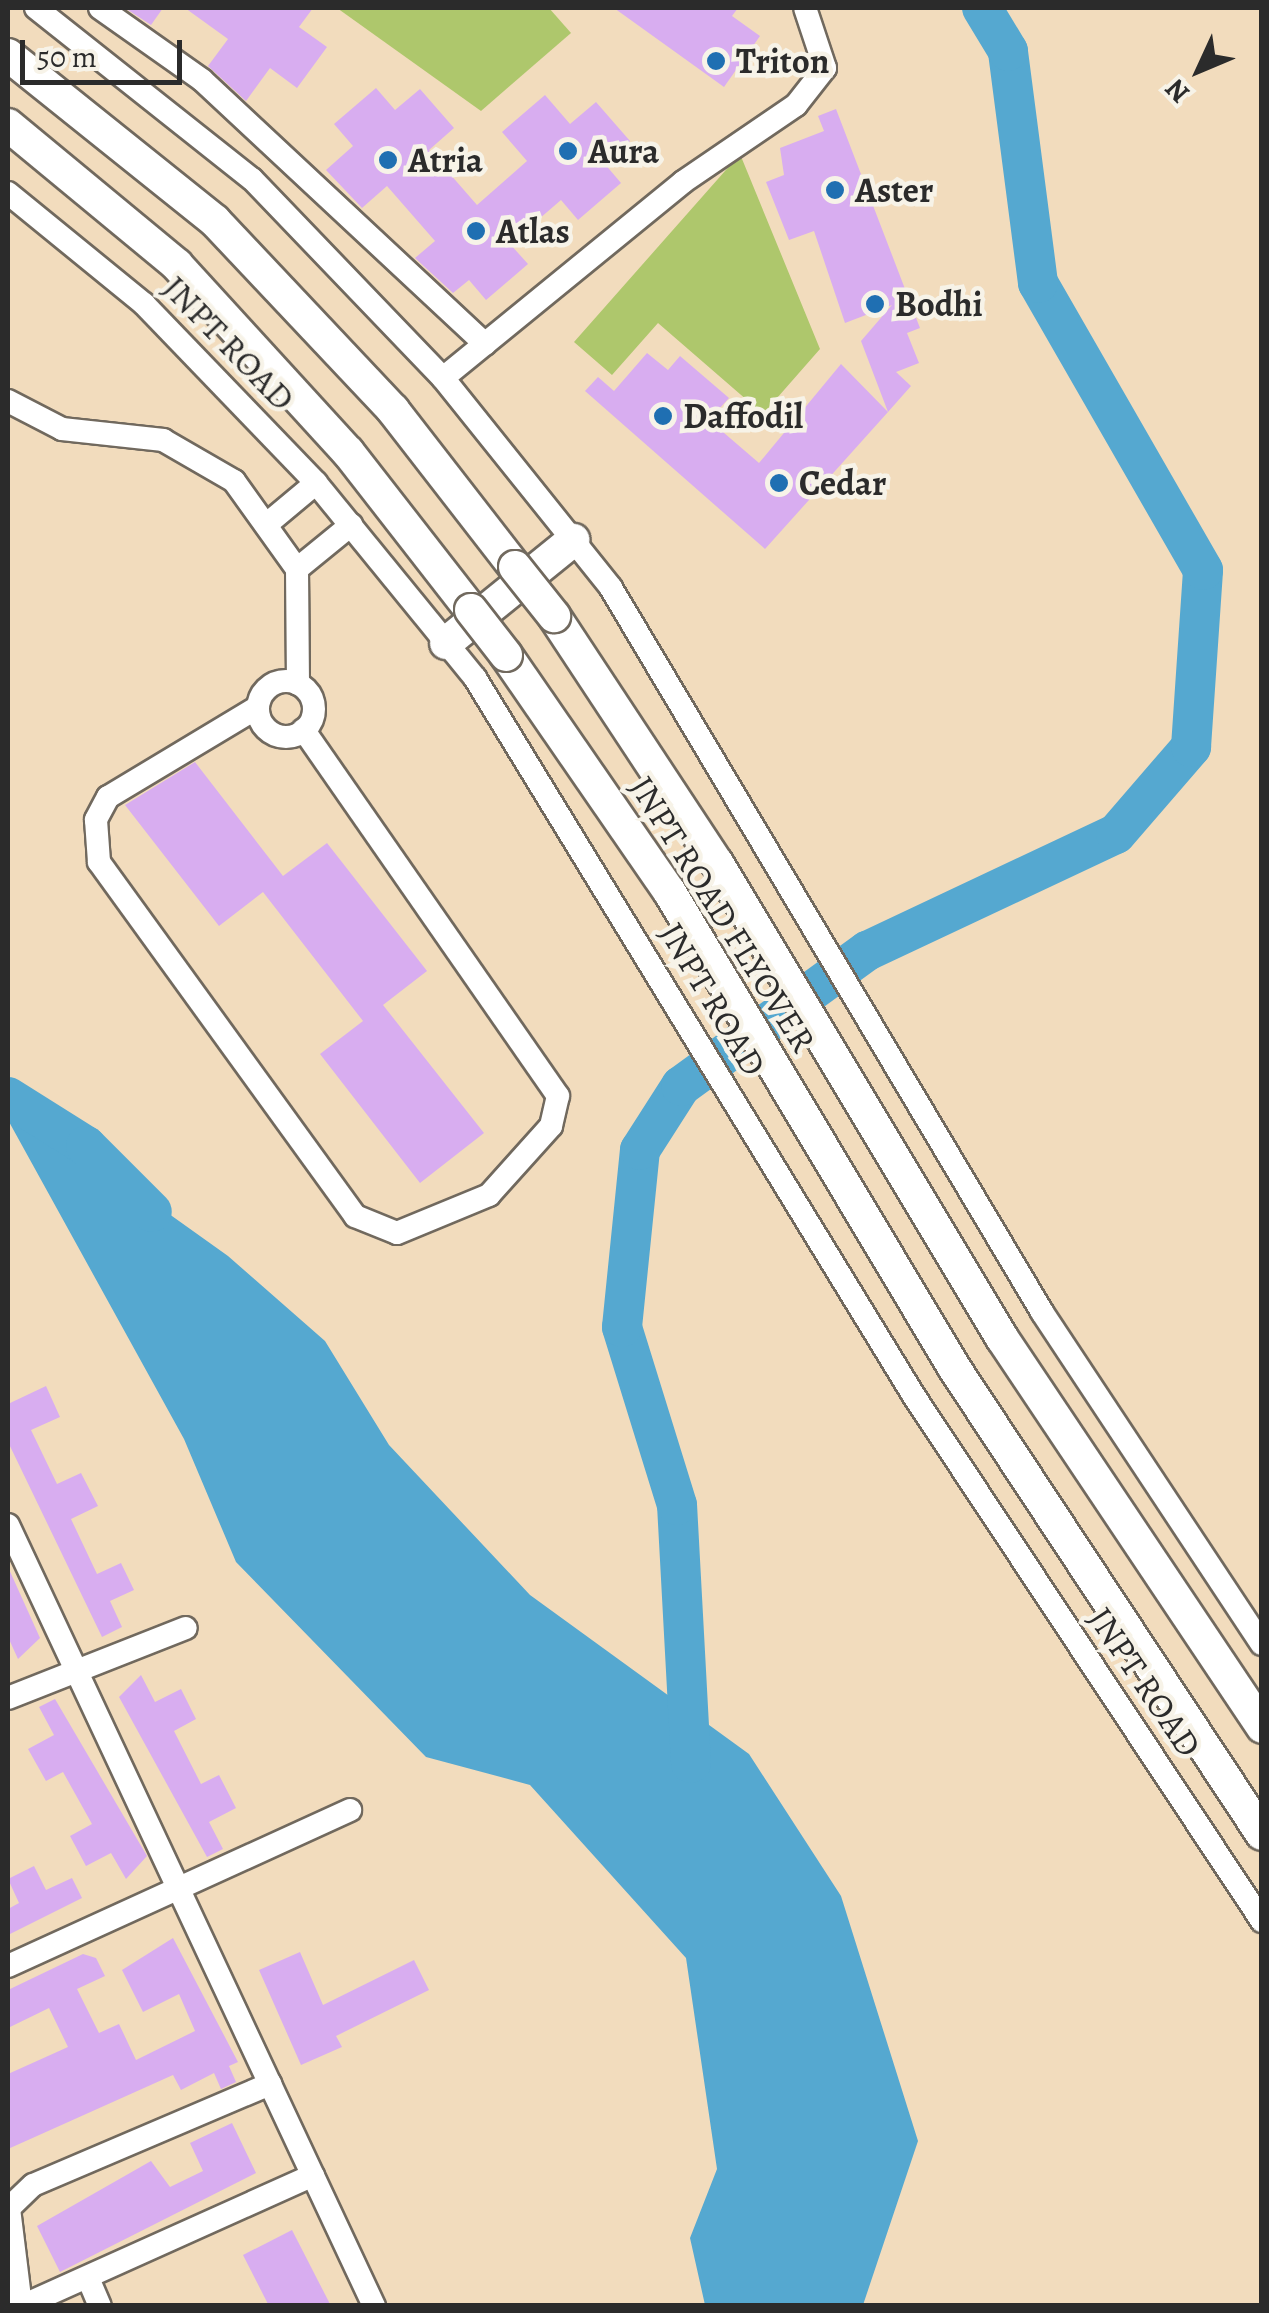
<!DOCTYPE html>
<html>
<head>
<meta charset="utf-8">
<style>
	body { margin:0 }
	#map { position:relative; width:1269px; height:2313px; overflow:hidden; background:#f2dcbd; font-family:Alegreya,serif }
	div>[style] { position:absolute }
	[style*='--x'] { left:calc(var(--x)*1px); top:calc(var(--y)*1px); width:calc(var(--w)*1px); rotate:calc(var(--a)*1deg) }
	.green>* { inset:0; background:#aec76c }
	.water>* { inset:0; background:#55a8d0 }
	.river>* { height:40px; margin:-20px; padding:0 20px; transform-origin:20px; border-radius:20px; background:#55a8d0 }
	.building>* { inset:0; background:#d8adf0 }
	.roads { filter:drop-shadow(2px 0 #71695e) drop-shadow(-2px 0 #71695e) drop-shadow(0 2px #71695e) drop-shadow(0 -2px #71695e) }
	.minor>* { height:22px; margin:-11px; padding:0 11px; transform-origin:11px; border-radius:11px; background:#fff }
	.minor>.ring { margin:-11px; padding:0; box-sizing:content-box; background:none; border:22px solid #fff; border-radius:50% }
	.highway>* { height:32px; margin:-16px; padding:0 16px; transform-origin:16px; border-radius:16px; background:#fff }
	.bridges { filter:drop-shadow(2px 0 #71695e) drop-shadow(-2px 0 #71695e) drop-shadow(0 2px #71695e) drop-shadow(0 -2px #71695e) }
	.highway-bridge>* { height:32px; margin:-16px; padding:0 16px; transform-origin:16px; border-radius:16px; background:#fff }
	.dots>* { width:28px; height:28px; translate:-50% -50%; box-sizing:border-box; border:5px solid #f7f3e8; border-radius:50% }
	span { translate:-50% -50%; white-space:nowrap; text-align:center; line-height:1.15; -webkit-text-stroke:9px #f7f3e8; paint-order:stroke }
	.poi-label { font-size:35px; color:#2b2b2b; font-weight:700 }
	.left { translate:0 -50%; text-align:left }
	.street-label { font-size:35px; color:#2b2b2b }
	.frame { position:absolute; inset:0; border:10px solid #2b2b2b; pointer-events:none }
	.north { position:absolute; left:1149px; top:20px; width:100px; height:100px; -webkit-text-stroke:8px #f7f3e8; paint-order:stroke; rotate:226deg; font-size:28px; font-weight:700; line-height:40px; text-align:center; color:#2b2b2b }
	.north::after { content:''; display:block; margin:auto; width:35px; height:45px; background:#2b2b2b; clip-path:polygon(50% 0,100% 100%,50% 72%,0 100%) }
	.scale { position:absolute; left:20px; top:40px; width:162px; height:45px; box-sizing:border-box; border:5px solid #2b2b2b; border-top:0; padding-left:12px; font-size:30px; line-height:35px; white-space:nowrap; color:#2b2b2b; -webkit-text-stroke:8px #f7f3e8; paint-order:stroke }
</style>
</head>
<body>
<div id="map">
	<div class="green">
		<i style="clip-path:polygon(337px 8px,549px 8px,571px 33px,481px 111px)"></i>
		<i style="clip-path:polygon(740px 154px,820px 349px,763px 414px,658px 323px,612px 375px,574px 342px)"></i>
	</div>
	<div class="water">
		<i style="clip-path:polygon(8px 1099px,228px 1256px,325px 1341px,389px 1445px,530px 1595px,749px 1754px,841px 1896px,918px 2141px,863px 2305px,705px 2305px,690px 2238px,717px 2169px,686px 1958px,530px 1785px,426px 1757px,236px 1562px,184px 1439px,8px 1120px)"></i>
	</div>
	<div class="river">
		<i style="--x:8;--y:1097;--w:92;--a:32.1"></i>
		<i style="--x:86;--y:1146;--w:93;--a:45"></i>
		<i style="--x:691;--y:1763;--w:258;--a:-93.1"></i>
		<i style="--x:677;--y:1505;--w:186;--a:-107.2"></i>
		<i style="--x:622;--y:1327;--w:178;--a:-84.2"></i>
		<i style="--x:640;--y:1150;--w:76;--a:-57.4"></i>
		<i style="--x:681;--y:1086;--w:230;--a:-36"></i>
		<i style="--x:867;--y:951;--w:275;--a:-25.2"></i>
		<i style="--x:1116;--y:834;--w:115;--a:-49.2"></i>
		<i style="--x:1191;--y:747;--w:177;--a:-86.1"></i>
		<i style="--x:1203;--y:570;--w:331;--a:-119.9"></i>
		<i style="--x:1038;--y:283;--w:234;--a:-97.4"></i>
		<i style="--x:1008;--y:51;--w:50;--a:-121.2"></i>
	</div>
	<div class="building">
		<i style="clip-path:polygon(125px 8px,163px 8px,151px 25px)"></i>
		<i style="clip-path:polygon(185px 8px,313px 8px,299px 27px,327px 47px,297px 88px,270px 68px,246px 101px,208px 66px,228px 39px)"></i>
		<i style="clip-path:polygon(614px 8px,738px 8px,732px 16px,760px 36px,724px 87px)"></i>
		<i style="clip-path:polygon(376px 88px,395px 110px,420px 89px,454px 128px,429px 150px,477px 205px,527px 161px,502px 132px,545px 95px,570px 124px,596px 102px,630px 141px,604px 163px,621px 183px,578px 220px,561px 200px,510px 244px,528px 264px,486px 300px,469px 280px,453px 293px,415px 258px,435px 241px,387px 186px,362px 208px,326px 170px,353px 146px,334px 124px)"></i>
		<i style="clip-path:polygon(836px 109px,920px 328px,907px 333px,919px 363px,896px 372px,911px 386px,888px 412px,861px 341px,892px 305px,845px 323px,814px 231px,789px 240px,766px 182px,784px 175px,780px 148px,824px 131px,818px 116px)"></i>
		<i style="clip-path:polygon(647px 353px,668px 370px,680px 356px,729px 398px,709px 420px,759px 463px,841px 364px,888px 412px,765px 549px,585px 391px,598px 377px,614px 391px)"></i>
		<i style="clip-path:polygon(195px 762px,283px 876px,327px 843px,427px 971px,383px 1005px,484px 1133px,420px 1183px,320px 1054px,363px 1021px,263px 892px,219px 926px,125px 805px)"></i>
		<i style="clip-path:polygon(46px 1386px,60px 1417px,31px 1430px,57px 1484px,81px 1473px,98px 1506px,71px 1519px,97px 1574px,121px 1563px,134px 1590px,110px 1601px,122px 1627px,102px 1637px,8px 1442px,8px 1404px)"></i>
		<i style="clip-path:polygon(8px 1567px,40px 1638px,18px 1659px,8px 1637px)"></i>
		<i style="clip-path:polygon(141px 1675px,155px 1702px,181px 1689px,196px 1719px,174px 1731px,201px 1784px,219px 1775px,236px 1808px,209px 1822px,223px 1849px,207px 1857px,119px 1697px)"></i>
		<i style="clip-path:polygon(55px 1699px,147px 1856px,126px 1879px,111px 1853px,86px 1866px,70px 1836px,92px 1824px,63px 1772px,46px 1781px,28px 1749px,54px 1735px,39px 1707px)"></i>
		<i style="clip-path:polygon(34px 1866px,46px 1890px,72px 1878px,82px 1898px,8px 1935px,8px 1909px,19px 1903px,8px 1879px)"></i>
		<i style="clip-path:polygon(173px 1938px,238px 2062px,229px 2066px,236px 2082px,221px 2089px,214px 2073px,181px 2090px,173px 2075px,8px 2149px,8px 2074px,68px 2047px,49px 2008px,8px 2028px,8px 1990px,83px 1954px,96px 1958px,105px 1976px,77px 1989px,99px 2033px,119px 2024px,136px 2060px,195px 2031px,179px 1994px,143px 2012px,122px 1970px)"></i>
		<i style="clip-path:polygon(300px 1952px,323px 2005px,414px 1960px,429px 1990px,336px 2036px,342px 2047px,301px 2065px,259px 1970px)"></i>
		<i style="clip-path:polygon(232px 2123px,256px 2173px,60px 2272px,37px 2226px,151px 2161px,170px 2187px,203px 2171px,190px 2143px)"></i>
		<i style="clip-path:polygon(292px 2230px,331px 2306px,269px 2306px,243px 2255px)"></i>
	</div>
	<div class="roads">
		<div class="minor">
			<i style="--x:36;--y:8;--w:275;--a:38.4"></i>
			<i style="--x:252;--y:179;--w:276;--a:46.2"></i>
			<i style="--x:443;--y:378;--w:269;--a:51.3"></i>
			<i style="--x:611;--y:588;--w:843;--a:59.23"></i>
			<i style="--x:1042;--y:1312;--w:398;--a:56.5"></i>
			<i style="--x:100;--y:8;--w:125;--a:35.2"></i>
			<i style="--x:202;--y:80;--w:387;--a:43"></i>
			<i style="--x:8;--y:193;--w:176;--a:39.2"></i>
			<i style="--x:144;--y:304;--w:248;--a:46.1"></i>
			<i style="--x:316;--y:483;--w:252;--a:50.8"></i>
			<i style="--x:475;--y:678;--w:842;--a:58.56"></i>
			<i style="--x:914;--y:1396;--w:630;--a:56.46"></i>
			<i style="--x:443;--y:378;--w:310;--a:-39.2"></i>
			<i style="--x:683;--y:182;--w:137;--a:-34.3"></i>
			<i style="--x:796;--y:105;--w:47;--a:-51.9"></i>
			<i style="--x:825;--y:68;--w:63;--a:-108.4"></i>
			<i style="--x:8;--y:401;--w:61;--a:27.4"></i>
			<i style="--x:62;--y:429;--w:102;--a:6.2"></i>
			<i style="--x:163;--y:440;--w:82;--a:30"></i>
			<i style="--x:234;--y:481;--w:108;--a:54.4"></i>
			<i style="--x:297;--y:569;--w:115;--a:89.5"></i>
			<i style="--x:267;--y:524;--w:64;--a:-39.9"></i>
			<i style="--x:297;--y:569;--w:70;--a:-39.2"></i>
			<i class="ring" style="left:258px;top:681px;width:34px;height:34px"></i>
			<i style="--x:258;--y:707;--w:175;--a:149"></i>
			<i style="--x:108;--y:797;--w:26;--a:118"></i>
			<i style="--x:96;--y:820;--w:42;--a:85.9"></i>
			<i style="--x:99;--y:862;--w:437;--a:54.1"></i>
			<i style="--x:355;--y:1216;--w:45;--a:22"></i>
			<i style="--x:397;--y:1233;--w:100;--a:-22.4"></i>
			<i style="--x:489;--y:1195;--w:93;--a:-48.1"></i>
			<i style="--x:551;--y:1126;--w:31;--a:-77"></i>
			<i style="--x:558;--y:1096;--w:446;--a:-124.8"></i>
			<i style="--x:8;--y:1525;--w:863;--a:64.89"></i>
			<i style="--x:8;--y:1698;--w:191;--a:-21.5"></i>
			<i style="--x:8;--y:1966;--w:376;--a:-24.5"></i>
			<i style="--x:88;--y:2278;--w:30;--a:67"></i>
			<i style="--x:21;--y:2306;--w:99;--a:-97"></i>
			<i style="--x:9;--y:2208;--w:33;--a:-44"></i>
			<i style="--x:33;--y:2185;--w:258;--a:-23.1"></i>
			<i style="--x:22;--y:2306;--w:319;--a:-24.2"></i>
		</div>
		<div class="highway">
			<i style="--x:8;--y:55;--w:265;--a:38.7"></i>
			<i style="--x:215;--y:221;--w:260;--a:46.7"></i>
			<i style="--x:393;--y:410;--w:199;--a:52.2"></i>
			<i style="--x:8;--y:125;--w:219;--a:39.6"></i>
			<i style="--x:177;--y:265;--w:253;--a:47.6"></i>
			<i style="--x:348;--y:452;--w:200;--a:52.1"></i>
			<i style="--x:554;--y:616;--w:296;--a:56.6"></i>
			<i style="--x:717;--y:863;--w:554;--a:59.04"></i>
			<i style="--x:1002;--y:1338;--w:468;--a:56.2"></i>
			<i style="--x:446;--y:643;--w:164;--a:-39"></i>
			<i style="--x:506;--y:655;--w:287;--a:55.4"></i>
			<i style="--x:669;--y:891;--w:557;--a:59.11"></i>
			<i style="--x:955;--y:1369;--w:557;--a:56.57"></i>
		</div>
	</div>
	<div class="bridges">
		<div class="highway-bridge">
			<i style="--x:515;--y:567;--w:63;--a:51.5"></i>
			<i style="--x:471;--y:610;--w:57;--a:52.1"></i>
		</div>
	</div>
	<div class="dots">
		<i style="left:716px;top:61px;background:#1f6fb2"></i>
		<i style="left:568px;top:151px;background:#1f6fb2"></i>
		<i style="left:388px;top:160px;background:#1f6fb2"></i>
		<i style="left:835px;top:190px;background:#1f6fb2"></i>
		<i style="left:476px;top:231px;background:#1f6fb2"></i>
		<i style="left:875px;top:304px;background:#1f6fb2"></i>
		<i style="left:663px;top:416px;background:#1f6fb2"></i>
		<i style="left:779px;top:483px;background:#1f6fb2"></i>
	</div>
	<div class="poi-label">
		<span class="left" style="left:736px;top:61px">Triton</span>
		<span class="left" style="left:588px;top:151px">Aura</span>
		<span class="left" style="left:408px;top:160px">Atria</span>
		<span class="left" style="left:855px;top:190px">Aster</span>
		<span class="left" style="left:496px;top:231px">Atlas</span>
		<span class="left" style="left:895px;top:304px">Bodhi</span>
		<span class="left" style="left:683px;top:416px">Daffodil</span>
		<span class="left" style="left:799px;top:483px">Cedar</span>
	</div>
	<div class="street-label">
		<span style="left:229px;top:343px;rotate:46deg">JNPT ROAD</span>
		<span style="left:723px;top:914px;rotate:58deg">JNPT ROAD FLYOVER</span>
		<span style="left:713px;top:999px;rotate:59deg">JNPT ROAD</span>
		<span style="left:1145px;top:1682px;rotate:56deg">JNPT ROAD</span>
	</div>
	<div class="frame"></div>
	<div class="north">N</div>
	<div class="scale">50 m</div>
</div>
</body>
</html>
